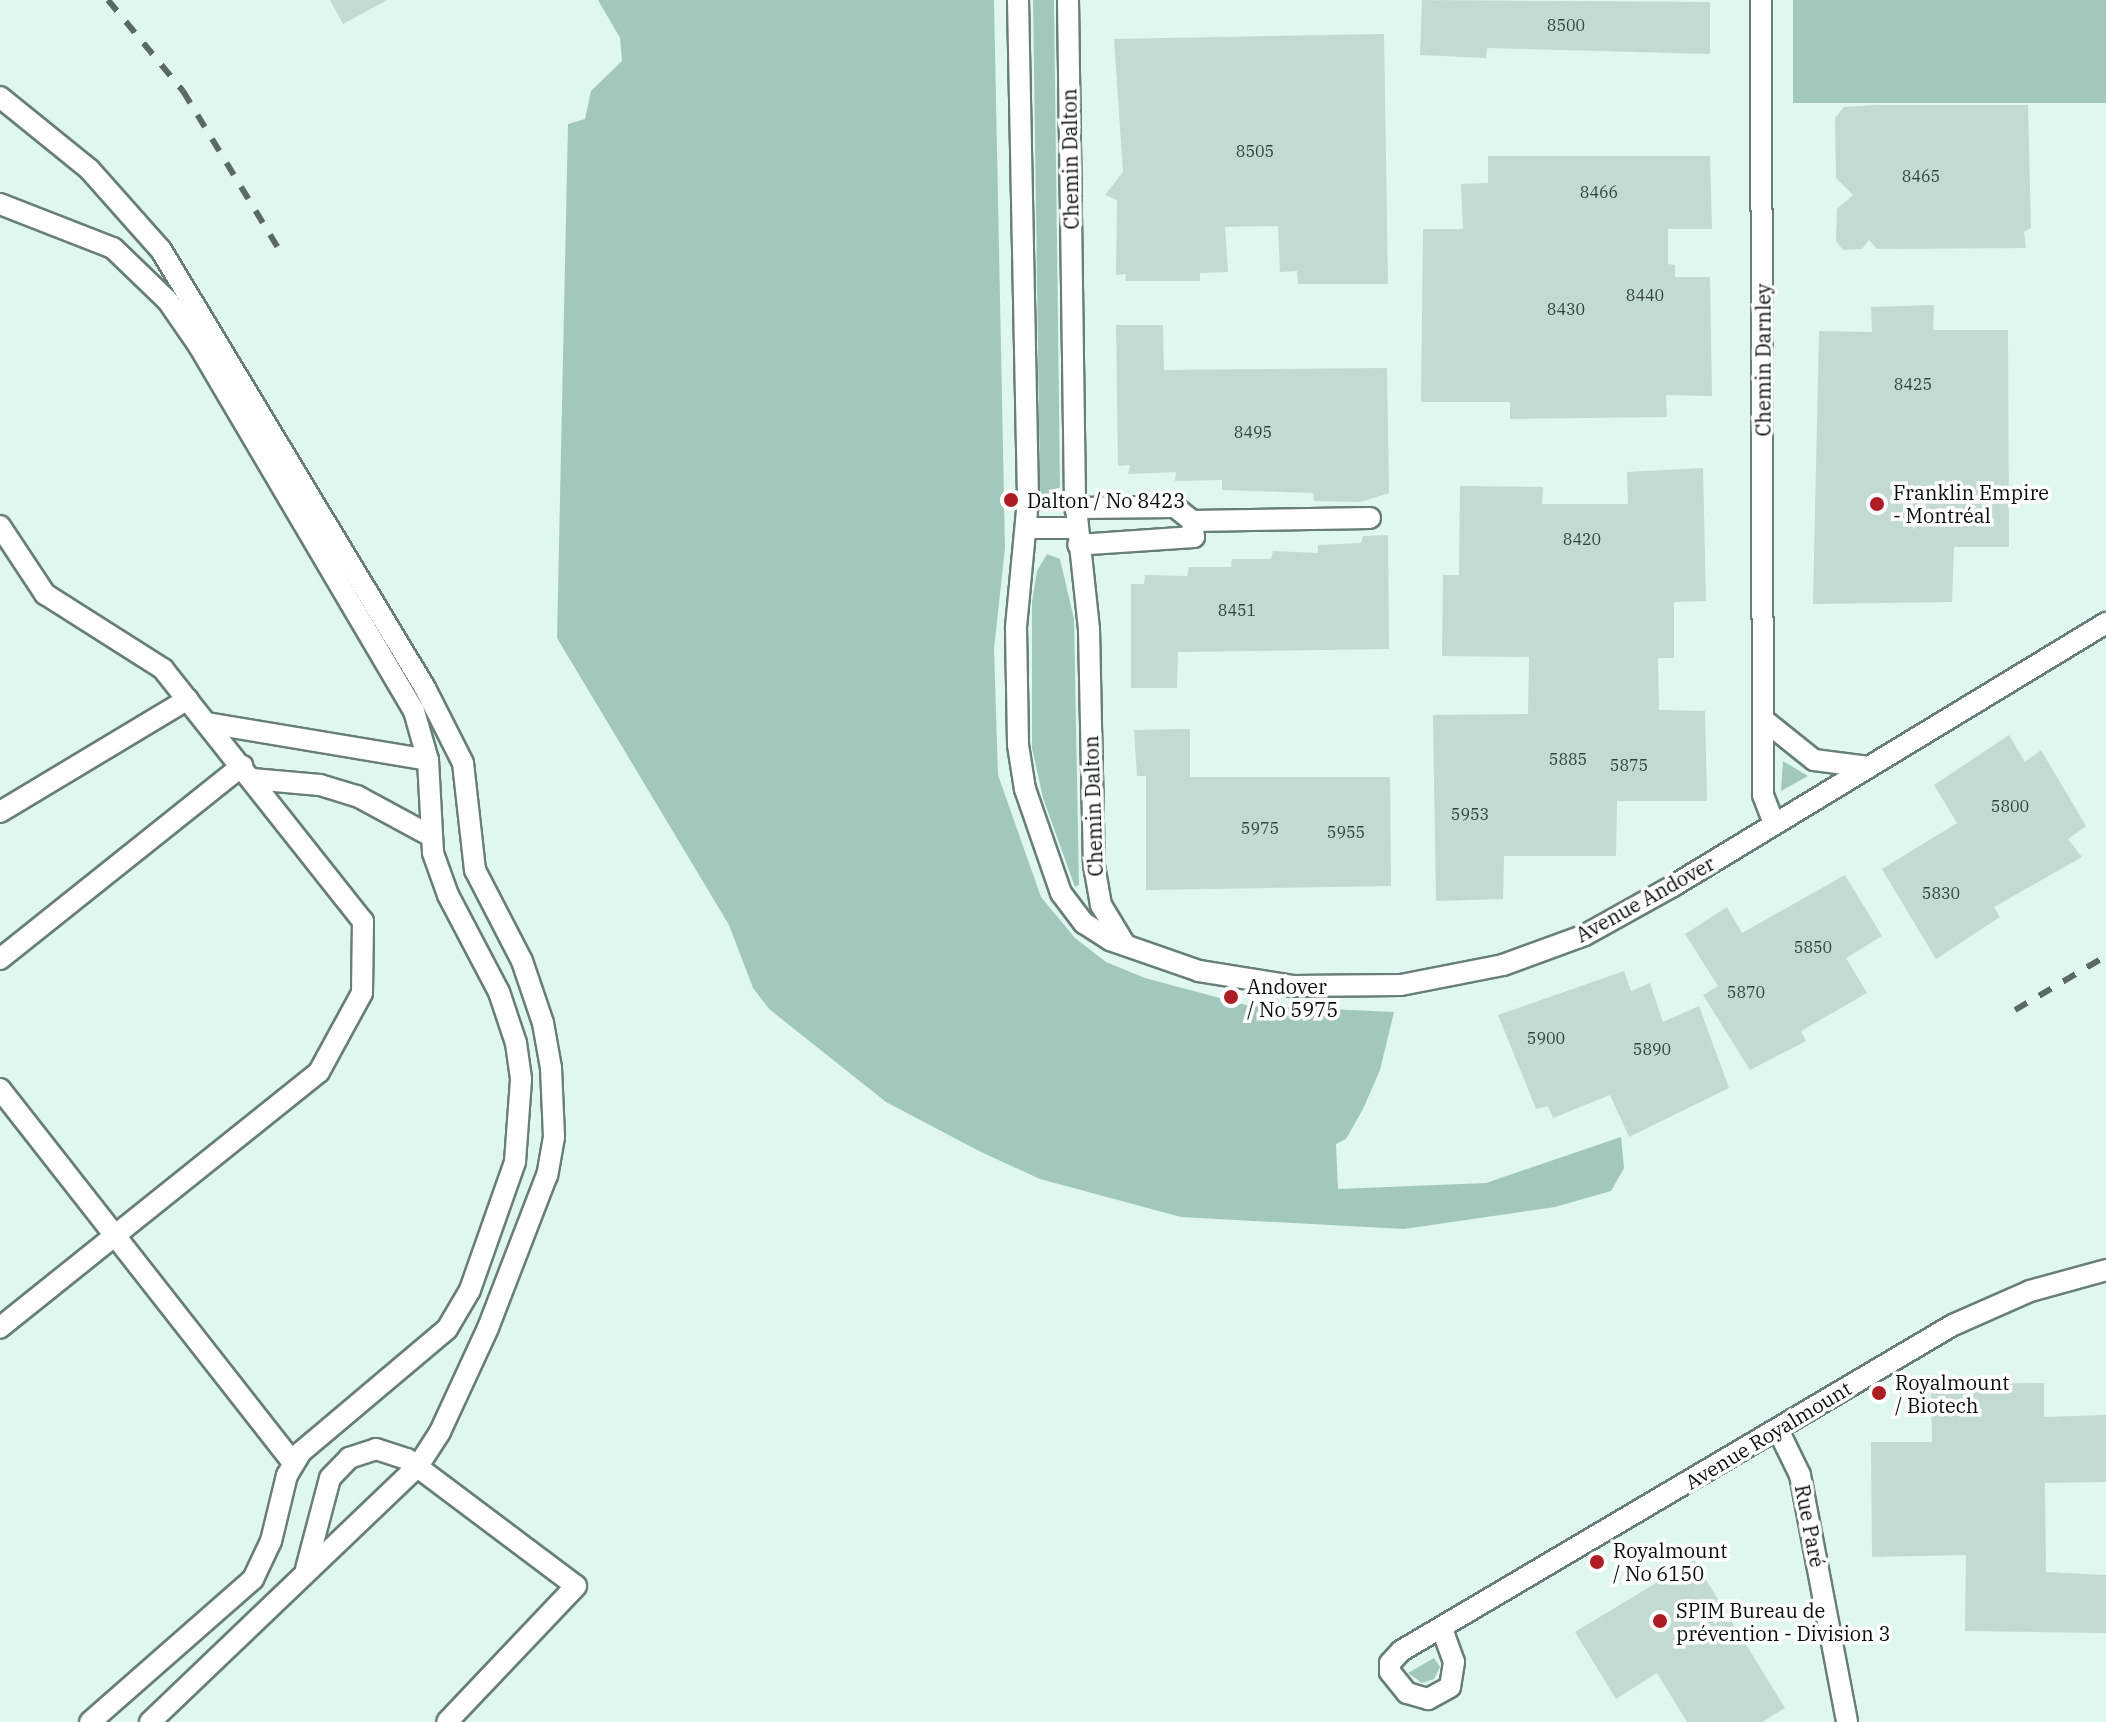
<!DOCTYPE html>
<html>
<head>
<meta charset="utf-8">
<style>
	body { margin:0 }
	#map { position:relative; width:2106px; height:1722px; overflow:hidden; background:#dff7ef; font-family:"IBM Plex Serif",serif }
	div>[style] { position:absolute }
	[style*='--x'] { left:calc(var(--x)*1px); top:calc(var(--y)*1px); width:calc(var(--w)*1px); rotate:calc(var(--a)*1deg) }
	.green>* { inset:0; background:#a2c8bd; transform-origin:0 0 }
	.building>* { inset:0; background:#c3dad3 }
	.roads { filter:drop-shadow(2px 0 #697e78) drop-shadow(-2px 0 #697e78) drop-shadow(0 2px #697e78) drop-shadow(0 -2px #697e78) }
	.minor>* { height:20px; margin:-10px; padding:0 10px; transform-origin:10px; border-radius:10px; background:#fff }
	.rail>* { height:6px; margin-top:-3px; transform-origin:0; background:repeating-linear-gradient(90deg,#5b6964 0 14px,transparent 0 28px) }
	.dots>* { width:22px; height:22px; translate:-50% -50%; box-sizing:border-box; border:4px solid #fff; border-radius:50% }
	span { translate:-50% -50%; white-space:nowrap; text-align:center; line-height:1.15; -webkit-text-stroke:7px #fff; paint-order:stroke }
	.number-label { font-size:16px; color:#35403d }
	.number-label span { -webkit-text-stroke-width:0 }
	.street-label { font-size:20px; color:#060d0b }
	.poi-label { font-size:20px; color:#060d0b }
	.left { translate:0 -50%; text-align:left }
</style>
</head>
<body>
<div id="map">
	<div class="green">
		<i style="clip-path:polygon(598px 0,994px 0,1005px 548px,994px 649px,998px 775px,1041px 897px,1075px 938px,1106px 962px,1145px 978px,1246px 1005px,1394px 1012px,1380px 1070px,1363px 1109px,1346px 1139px,1336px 1144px,1338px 1189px,1486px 1183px,1621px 1137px,1624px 1168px,1611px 1191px,1555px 1207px,1404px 1229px,1181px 1217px,1040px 1179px,981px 1152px,886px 1102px,769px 1009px,753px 988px,729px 925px,557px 638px,568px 124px,585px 119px,591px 91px,622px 61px,620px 38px)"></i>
		<i style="clip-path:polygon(1033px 0,1054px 0,1060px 486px,1056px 497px,1041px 494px,1040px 488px)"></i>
		<i style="left:1793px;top:0;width:313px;height:103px"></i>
		<i style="clip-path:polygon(1047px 554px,1060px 559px,1074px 619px,1079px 885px,1075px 887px,1043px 798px,1032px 748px,1032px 602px,1037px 571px)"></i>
		<i style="clip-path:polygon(1783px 761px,1808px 776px,1781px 791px)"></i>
		<i style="clip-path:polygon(1434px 1658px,1440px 1667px,1434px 1679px,1422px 1683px,1408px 1673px)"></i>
	</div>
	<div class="building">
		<i style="clip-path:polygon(330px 0,387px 0,343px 24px)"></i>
		<i style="clip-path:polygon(1422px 0,1710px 2px,1710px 54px,1487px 48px,1486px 58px,1420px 55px)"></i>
		<i style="clip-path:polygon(1384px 34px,1388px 284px,1298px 284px,1297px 271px,1280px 272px,1278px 226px,1225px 227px,1228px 272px,1200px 273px,1200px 281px,1125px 281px,1126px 274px,1116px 275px,1117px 200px,1105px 195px,1123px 172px,1114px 39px)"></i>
		<i style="clip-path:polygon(1875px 105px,2028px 105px,2031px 228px,2024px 232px,2026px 248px,1877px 249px,1869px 240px,1862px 249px,1843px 250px,1836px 241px,1837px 209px,1853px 195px,1836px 178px,1835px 118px,1844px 107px)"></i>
		<i style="clip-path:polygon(1488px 156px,1710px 156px,1712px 229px,1668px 229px,1668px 264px,1675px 265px,1675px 277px,1710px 277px,1712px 396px,1666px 395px,1667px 417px,1510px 419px,1510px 402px,1421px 402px,1423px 229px,1463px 229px,1461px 184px,1488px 183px)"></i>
		<i style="clip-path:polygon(1934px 305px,1933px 330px,2008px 330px,2009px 547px,1954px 547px,1952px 602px,1813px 604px,1819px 331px,1872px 332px,1871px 307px)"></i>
		<i style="clip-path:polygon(1116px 325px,1163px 325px,1164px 370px,1387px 368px,1389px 493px,1360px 502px,1314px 501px,1313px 493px,1222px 490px,1222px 480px,1175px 481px,1176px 472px,1128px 474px,1130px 465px,1118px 466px)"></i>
		<i style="clip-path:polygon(1703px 468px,1706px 601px,1674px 602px,1674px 658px,1658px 658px,1659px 710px,1705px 711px,1707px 801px,1617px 801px,1616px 856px,1504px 856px,1503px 899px,1436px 901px,1433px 715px,1528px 714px,1529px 657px,1442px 656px,1443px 575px,1459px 575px,1460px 486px,1543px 487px,1542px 504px,1628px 504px,1627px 472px)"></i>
		<i style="clip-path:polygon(1388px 535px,1389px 649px,1178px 652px,1177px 688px,1131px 688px,1131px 584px,1144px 584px,1145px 575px,1187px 576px,1189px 567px,1231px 567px,1232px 559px,1271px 559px,1273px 551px,1318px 553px,1318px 545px,1361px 543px,1363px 536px)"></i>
		<i style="clip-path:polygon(1190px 729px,1190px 777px,1390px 777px,1391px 886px,1146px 890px,1146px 776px,1137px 776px,1134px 730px)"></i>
		<i style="clip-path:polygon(2009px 735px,2025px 762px,2041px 750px,2086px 826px,2068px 839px,2082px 857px,1994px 907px,2000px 917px,1936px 959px,1882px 869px,1957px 823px,1934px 785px)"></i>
		<i style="clip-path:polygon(1845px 875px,1882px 936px,1846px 958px,1867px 993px,1801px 1031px,1806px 1041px,1750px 1070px,1703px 995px,1718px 986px,1685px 934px,1727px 907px,1742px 933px)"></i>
		<i style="clip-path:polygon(1624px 971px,1631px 991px,1650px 983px,1663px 1022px,1699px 1006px,1729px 1088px,1629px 1137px,1610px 1095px,1553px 1118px,1548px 1106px,1536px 1109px,1498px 1015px)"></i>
		<i style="clip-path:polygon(2044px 1383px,2044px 1417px,2106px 1415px,2106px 1482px,2045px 1483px,2046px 1572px,2106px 1575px,2106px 1633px,1965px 1631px,1966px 1555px,1872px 1557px,1871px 1442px,1932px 1442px,1931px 1384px)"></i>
		<i style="clip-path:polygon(1694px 1560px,1785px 1708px,1762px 1722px,1687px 1722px,1657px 1673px,1616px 1699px,1575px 1632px)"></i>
	</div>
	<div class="roads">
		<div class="minor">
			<i style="--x:1018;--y:0;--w:500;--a:88.85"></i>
			<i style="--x:1028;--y:500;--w:129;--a:95.4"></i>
			<i style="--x:1016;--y:628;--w:117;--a:89"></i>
			<i style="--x:1018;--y:745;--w:45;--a:81"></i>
			<i style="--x:1025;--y:789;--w:110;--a:70.9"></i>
			<i style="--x:1061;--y:893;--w:38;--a:53"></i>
			<i style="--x:1084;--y:923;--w:31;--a:33"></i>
			<i style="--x:1110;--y:940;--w:94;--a:19.2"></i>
			<i style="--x:1199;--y:971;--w:96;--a:9"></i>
			<i style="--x:1294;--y:986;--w:107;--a:-0.5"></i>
			<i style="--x:1401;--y:985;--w:104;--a:-11.1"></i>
			<i style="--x:1503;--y:965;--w:87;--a:-20.1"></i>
			<i style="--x:1585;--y:935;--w:101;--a:-29.1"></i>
			<i style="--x:1673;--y:886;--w:507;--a:-31.27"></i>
			<i style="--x:1068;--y:0;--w:498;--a:89.2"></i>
			<i style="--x:1075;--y:498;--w:132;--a:83.9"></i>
			<i style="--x:1089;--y:629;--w:236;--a:88.8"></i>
			<i style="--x:1094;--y:865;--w:41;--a:80.1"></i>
			<i style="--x:1101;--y:905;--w:44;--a:58.8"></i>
			<i style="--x:1761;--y:0;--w:795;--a:89.86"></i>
			<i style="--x:1763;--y:795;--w:30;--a:69"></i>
			<i style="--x:0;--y:97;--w:114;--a:39"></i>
			<i style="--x:89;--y:169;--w:108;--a:48.4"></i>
			<i style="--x:161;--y:250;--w:511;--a:58.92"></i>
			<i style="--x:425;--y:688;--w:84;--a:63.1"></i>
			<i style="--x:463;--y:763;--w:108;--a:83.6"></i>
			<i style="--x:475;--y:870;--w:102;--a:62.7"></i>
			<i style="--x:522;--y:961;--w:65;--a:71.3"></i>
			<i style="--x:543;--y:1023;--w:46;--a:79.9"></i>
			<i style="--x:551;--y:1068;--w:69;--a:87.5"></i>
			<i style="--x:554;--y:1137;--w:39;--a:100"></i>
			<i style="--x:547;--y:1175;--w:164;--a:111.1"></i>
			<i style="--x:488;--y:1328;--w:115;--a:114.8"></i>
			<i style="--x:440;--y:1432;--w:40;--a:122.9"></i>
			<i style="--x:418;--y:1466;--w:371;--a:136.3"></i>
			<i style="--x:0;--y:204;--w:121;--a:21.3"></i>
			<i style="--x:113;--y:248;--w:76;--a:43.9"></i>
			<i style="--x:168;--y:301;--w:55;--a:55.4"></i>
			<i style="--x:199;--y:346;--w:424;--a:59.5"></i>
			<i style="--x:414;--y:711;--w:51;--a:74.1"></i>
			<i style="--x:428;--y:760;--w:93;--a:86.9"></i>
			<i style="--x:433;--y:853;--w:45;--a:70.3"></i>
			<i style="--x:448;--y:895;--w:110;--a:62.3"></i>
			<i style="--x:499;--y:992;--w:54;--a:71.6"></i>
			<i style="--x:516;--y:1043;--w:37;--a:82"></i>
			<i style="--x:521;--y:1080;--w:82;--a:94.2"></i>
			<i style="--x:515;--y:1162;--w:136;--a:109.4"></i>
			<i style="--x:470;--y:1290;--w:45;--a:120.5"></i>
			<i style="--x:447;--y:1329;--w:191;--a:139.9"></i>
			<i style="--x:301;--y:1452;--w:27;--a:121"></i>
			<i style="--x:287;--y:1475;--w:68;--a:103.6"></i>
			<i style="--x:271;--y:1541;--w:42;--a:115.3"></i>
			<i style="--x:253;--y:1579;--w:217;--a:138.7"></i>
			<i style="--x:1075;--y:508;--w:100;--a:-0.6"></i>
			<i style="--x:1175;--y:507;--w:22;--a:39"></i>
			<i style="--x:1192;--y:521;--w:16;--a:83"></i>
			<i style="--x:1194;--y:537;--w:116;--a:176.1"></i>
			<i style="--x:1192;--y:521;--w:178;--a:-1"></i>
			<i style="--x:0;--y:526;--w:82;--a:56.5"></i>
			<i style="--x:45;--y:594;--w:140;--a:32.4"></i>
			<i style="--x:163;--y:669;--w:322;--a:51.6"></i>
			<i style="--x:363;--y:921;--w:72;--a:90.8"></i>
			<i style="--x:362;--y:993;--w:90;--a:118.6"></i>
			<i style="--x:319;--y:1072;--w:409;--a:141.3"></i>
			<i style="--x:1027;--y:528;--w:49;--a:0"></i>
			<i style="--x:1764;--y:720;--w:64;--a:38.7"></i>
			<i style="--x:1814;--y:760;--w:55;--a:7.3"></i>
			<i style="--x:207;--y:723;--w:224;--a:9.5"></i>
			<i style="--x:252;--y:779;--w:68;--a:5"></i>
			<i style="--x:320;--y:785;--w:39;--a:17"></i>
			<i style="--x:357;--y:796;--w:84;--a:28.4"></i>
			<i style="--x:0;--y:812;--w:219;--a:-31"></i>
			<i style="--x:0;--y:959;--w:310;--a:-38.6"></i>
			<i style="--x:0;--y:1089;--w:475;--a:51.9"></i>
			<i style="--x:1778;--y:1430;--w:50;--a:63.9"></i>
			<i style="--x:1800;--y:1475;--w:251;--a:79.2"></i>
			<i style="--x:306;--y:1569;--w:94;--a:-75.2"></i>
			<i style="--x:330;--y:1478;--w:28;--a:-46"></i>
			<i style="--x:349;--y:1458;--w:28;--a:-18"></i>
			<i style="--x:376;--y:1449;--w:33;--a:18"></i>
			<i style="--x:407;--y:1459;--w:211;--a:36.9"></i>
			<i style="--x:576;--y:1586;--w:187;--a:133.5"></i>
			<i style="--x:1442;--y:1629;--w:35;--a:70"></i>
			<i style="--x:1454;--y:1662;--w:25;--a:99"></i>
			<i style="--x:1450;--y:1687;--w:25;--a:151"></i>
			<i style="--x:1428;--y:1699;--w:22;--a:-164"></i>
			<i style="--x:1407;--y:1693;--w:27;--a:-129"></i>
			<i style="--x:1390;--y:1672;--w:9;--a:-90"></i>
			<i style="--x:1390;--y:1663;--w:16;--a:-47"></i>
			<i style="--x:1401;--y:1651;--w:641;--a:-30.57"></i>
			<i style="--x:1953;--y:1325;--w:84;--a:-23.8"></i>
			<i style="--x:2030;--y:1291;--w:79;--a:-15.4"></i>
		</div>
	</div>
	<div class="rail">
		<i style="--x:108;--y:0;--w:118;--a:50.5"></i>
		<i style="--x:183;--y:91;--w:195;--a:58.8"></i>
		<i style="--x:2015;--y:1010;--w:106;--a:-30.7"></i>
	</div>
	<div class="dots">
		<i style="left:1011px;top:500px;background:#ae1c24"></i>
		<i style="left:1877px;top:504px;background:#ae1c24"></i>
		<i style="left:1231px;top:997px;background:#ae1c24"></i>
		<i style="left:1879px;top:1393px;background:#ae1c24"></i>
		<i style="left:1597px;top:1562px;background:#ae1c24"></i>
		<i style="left:1660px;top:1621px;background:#ae1c24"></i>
	</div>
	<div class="number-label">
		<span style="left:1566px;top:25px">8500</span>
		<span style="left:1255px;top:151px">8505</span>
		<span style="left:1921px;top:176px">8465</span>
		<span style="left:1599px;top:192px">8466</span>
		<span style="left:1645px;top:295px">8440</span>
		<span style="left:1566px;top:309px">8430</span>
		<span style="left:1913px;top:384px">8425</span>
		<span style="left:1253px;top:432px">8495</span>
		<span style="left:1582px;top:539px">8420</span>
		<span style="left:1237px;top:610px">8451</span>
		<span style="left:1568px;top:759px">5885</span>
		<span style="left:1629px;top:765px">5875</span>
		<span style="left:2010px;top:806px">5800</span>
		<span style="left:1470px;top:814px">5953</span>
		<span style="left:1260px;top:828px">5975</span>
		<span style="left:1346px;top:832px">5955</span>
		<span style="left:1941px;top:893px">5830</span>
		<span style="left:1813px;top:947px">5850</span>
		<span style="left:1746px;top:992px">5870</span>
		<span style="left:1546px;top:1038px">5900</span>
		<span style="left:1652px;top:1049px">5890</span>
	</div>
	<div class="street-label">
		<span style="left:1070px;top:159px;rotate:-91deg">Chemin Dalton</span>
		<span style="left:1763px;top:360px;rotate:-90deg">Chemin Darnley</span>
		<span style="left:1093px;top:806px;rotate:-92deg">Chemin Dalton</span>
		<span style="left:1645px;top:899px;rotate:-29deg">Avenue Andover</span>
		<span style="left:1768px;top:1435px;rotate:-31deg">Avenue Royalmount</span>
		<span style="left:1810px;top:1526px;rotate:79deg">Rue Paré</span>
	</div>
	<div class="poi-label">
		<span class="left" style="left:1893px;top:504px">Franklin Empire<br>- Montréal</span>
		<span class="left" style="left:1027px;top:500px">Dalton / No 8423</span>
		<span class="left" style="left:1247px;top:998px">Andover<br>/ No 5975</span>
		<span class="left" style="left:1895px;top:1394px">Royalmount<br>/ Biotech</span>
		<span class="left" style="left:1613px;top:1562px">Royalmount<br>/ No 6150</span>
		<span class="left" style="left:1676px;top:1622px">SPIM Bureau de<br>prévention - Division 3</span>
	</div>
</div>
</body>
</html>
